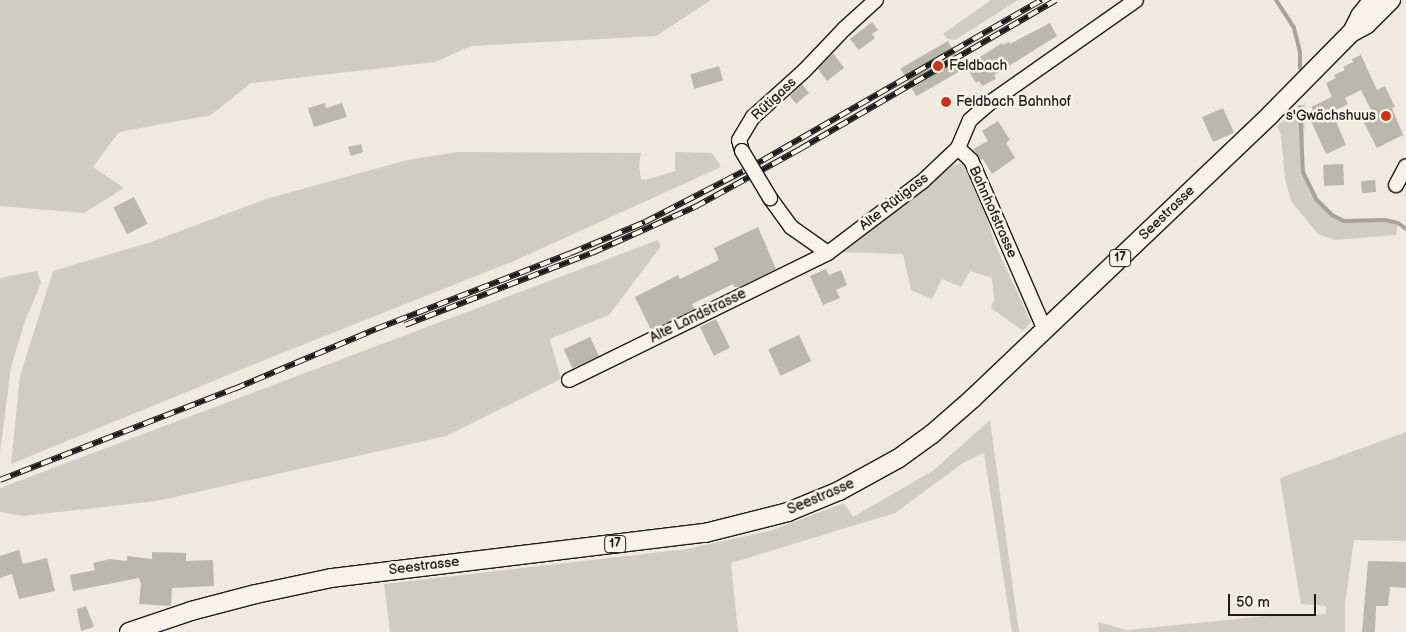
<!DOCTYPE html>
<html>
<head>
<meta charset="utf-8">
<style>
	body { margin:0 }
	#map { position:relative; width:1406px; height:632px; overflow:hidden; background:#eeeae0; font-family:"Balsamiq Sans",sans-serif }
	div>[style] { position:absolute }
	[style*='--x'] { left:calc(var(--x)*1px); top:calc(var(--y)*1px); width:calc(var(--w)*1px); rotate:calc(var(--a)*1deg) }
	.green>* { inset:0; background:#cfccc3 }
	.stream>* { height:4px; margin:-2px; padding:0 2px; transform-origin:2px; border-radius:2px; background:#a6a39d }
	.building>* { inset:0; background:#bab7af; transform-origin:0 0 }
	.roads { filter:drop-shadow(1px 0 #1c1c1c) drop-shadow(-1px 0 #1c1c1c) drop-shadow(0 1px #1c1c1c) drop-shadow(0 -1px #1c1c1c) }
	.minor>* { height:14px; margin:-7px; padding:0 7px; transform-origin:7px; border-radius:7px; background:#f7f3e8 }
	.major>* { height:18px; margin:-9px; padding:0 9px; transform-origin:9px; border-radius:9px; background:#f7f3e8 }
	.rail>* { height:5.5px; margin-top:-2.75px; transform-origin:0; background:repeating-linear-gradient(90deg,#f7f3e8 0 11px,#1c1c1c 0 22px); box-sizing:border-box; border-block:1px solid #1c1c1c }
	.bridges { filter:drop-shadow(1px 0 #1c1c1c) drop-shadow(-1px 0 #1c1c1c) drop-shadow(0 1px #1c1c1c) drop-shadow(0 -1px #1c1c1c) }
	.minor-bridge>* { height:14px; margin:-7px; padding:0 7px; transform-origin:7px; border-radius:7px; background:#f7f3e8 }
	.dots>* { width:14px; height:14px; translate:-50% -50%; box-sizing:border-box; border:2px solid #f7f3e8; border-radius:50% }
	span { translate:-50% -50%; white-space:nowrap; text-align:center; line-height:1.15; -webkit-text-stroke:5px #f7f3e8; paint-order:stroke }
	.shield-label span { padding:1px 4px; background:#f7f3e8; border:1px solid; border-radius:4px; -webkit-text-stroke-width:0 }
	.shield-label { font-size:12px; color:#1c1c1c; font-weight:700 }
	.poi-label { font-size:14px; color:#1c1c1c }
	.left { translate:0 -50%; text-align:left }
	.right { translate:-100% -50%; text-align:right }
	.street-label { font-size:14px; color:#1c1c1c }
	.scale { position:absolute; left:1228px; top:594px; width:88px; height:22px; box-sizing:border-box; border:2px solid #1c1c1c; border-top:0; padding-left:6px; font-size:15px; line-height:18px; white-space:nowrap; color:#1c1c1c; -webkit-text-stroke:4px #f7f3e8; paint-order:stroke }
</style>
</head>
<body>
<div id="map">
	<div class="green">
		<i style="clip-path:polygon(0 0,711px 0,656px 36px,471px 46px,435px 62px,251px 83px,211px 115px,119px 132px,93px 167px,124px 188px,84px 213px,0 206px)"></i>
		<i style="clip-path:polygon(991px 0,1018px 0,955px 40px,948px 39px,943px 34px)"></i>
		<i style="clip-path:polygon(1305px 103px,1303px 172px,1316px 199px,1332px 215px,1344px 221px,1368px 219px,1398px 223px,1396px 235px,1335px 240px,1318px 234px,1291px 201px,1285px 179px,1281px 135px,1277px 126px)"></i>
		<i style="clip-path:polygon(458px 152px,641px 153px,639px 165px,641px 179px,646px 180px,675px 171px,675px 152px,712px 153px,721px 167px,514px 261px,262px 361px,11px 464px,20px 376px,53px 271px,151px 242px,266px 199px,407px 160px)"></i>
		<i style="clip-path:polygon(959px 164px,963px 164px,968px 170px,976px 184px,995px 244px,1031px 322px,1023px 331px,991px 308px,994px 300px,992px 278px,970px 271px,961px 287px,942px 279px,932px 299px,911px 290px,903px 254px,837px 252px,952px 166px)"></i>
		<i style="clip-path:polygon(658px 240px,661px 246px,609px 315px,550px 339px,561px 379px,446px 436px,157px 501px,23px 516px,0 512px,0 488px)"></i>
		<i style="clip-path:polygon(37px 271px,41px 283px,25px 321px,11px 367px,0 453px,0 278px)"></i>
		<i style="clip-path:polygon(990px 420px,1019px 632px,1012px 632px,984px 453px,963px 463px,895px 513px,731px 563px,738px 632px,390px 632px,384px 584px,687px 549px,770px 531px,844px 503px,853px 517px,934px 470px)"></i>
		<i style="clip-path:polygon(1406px 432px,1406px 541px,1354px 540px,1345px 604px,1345px 632px,1099px 632px,1098px 622px,1127px 630px,1277px 615px,1326px 614px,1326px 606px,1301px 604px,1280px 478px)"></i>
	</div>
	<div class="stream">
		<i style="--x:1276;--y:0;--w:33;--a:57"></i>
		<i style="--x:1294;--y:28;--w:25;--a:76"></i>
		<i style="--x:1300;--y:52;--w:16;--a:90"></i>
		<i style="--x:1300;--y:107;--w:65;--a:87.4"></i>
		<i style="--x:1303;--y:172;--w:30;--a:64"></i>
		<i style="--x:1316;--y:199;--w:23;--a:45"></i>
		<i style="--x:1332;--y:215;--w:13;--a:27"></i>
		<i style="--x:1344;--y:221;--w:41;--a:-1.4"></i>
		<i style="--x:1385;--y:220;--w:13;--a:13"></i>
		<i style="--x:1398;--y:223;--w:10;--a:37"></i>
	</div>
	<div class="building">
		<i style="clip-path:polygon(872px 22px,878px 30px,872px 34px,875px 38px,859px 50px,850px 39px)"></i>
		<i style="clip-path:polygon(1050px 23px,1057px 36px,994px 75px,996px 79px,982px 86px,979px 81px,976px 83px,966px 66px,1002px 43px,1003px 45px,1009px 42px,1010px 44px)"></i>
		<i style="left:948px;top:41px;width:32px;height:55px;rotate:60deg"></i>
		<i style="clip-path:polygon(833px 53px,844px 68px,827px 81px,818px 69px)"></i>
		<i style="clip-path:polygon(1361px 55px,1377px 90px,1385px 86px,1395px 107px,1392px 108px,1403px 135px,1377px 148px,1363px 121px,1374px 116px,1361px 90px,1345px 98px,1348px 104px,1332px 112px,1346px 145px,1326px 154px,1311px 121px,1317px 118px,1311px 107px,1332px 97px,1326px 83px,1336px 78px,1334px 75px,1345px 70px,1343px 67px,1353px 62px,1352px 59px)"></i>
		<i style="left:719px;top:66px;width:15px;height:30px;rotate:74deg"></i>
		<i style="clip-path:polygon(802px 84px,809px 93px,796px 104px,790px 96px)"></i>
		<i style="clip-path:polygon(325px 103px,326px 108px,342px 103px,347px 117px,314px 127px,308px 108px)"></i>
		<i style="left:1223px;top:108px;width:27px;height:23px;rotate:66deg"></i>
		<i style="clip-path:polygon(998px 121px,1010px 140px,1006px 143px,1015px 158px,992px 174px,983px 159px,981px 160px,973px 149px,988px 141px,982px 131px)"></i>
		<i style="clip-path:polygon(361px 144px,363px 152px,351px 156px,348px 147px)"></i>
		<i style="left:1343px;top:164px;width:21px;height:20px;rotate:87deg"></i>
		<i style="left:1375px;top:180px;width:12px;height:14px;rotate:85deg"></i>
		<i style="left:134px;top:197px;width:30px;height:23px;rotate:63deg"></i>
		<i style="clip-path:polygon(758px 227px,776px 269px,739px 287px,734px 287px,733px 284px,692px 304px,695px 309px,651px 330px,635px 297px,678px 275px,680px 279px,719px 260px,714px 248px)"></i>
		<i style="clip-path:polygon(826px 269px,829px 275px,841px 270px,847px 285px,836px 290px,840px 298px,823px 305px,810px 276px)"></i>
		<i style="left:716px;top:319px;width:32px;height:18px;rotate:64deg"></i>
		<i style="left:799px;top:335px;width:29px;height:34px;rotate:65deg"></i>
		<i style="left:590px;top:337px;width:21px;height:29px;rotate:65deg"></i>
		<i style="clip-path:polygon(19px 550px,23px 564px,47px 558px,55px 591px,19px 599px,12px 574px,0 578px,0 556px)"></i>
		<i style="clip-path:polygon(152px 552px,186px 553px,186px 561px,213px 560px,214px 586px,172px 588px,171px 606px,139px 604px,141px 584px,139px 578px,73px 591px,70px 575px,95px 570px,93px 563px,110px 559px,127px 561px,127px 556px,152px 559px)"></i>
		<i style="clip-path:polygon(1368px 561px,1406px 562px,1406px 588px,1390px 587px,1388px 606px,1376px 606px,1375px 632px,1362px 632px)"></i>
		<i style="clip-path:polygon(86px 606px,94px 627px,81px 631px,77px 609px)"></i>
	</div>
	<div class="roads">
		<div class="minor">
			<i style="--x:958;--y:148;--w:18;--a:43"></i>
			<i style="--x:971;--y:160;--w:185;--a:66.5"></i>
			<i style="--x:742;--y:151;--w:11;--a:-105"></i>
			<i style="--x:739;--y:140;--w:27;--a:-59"></i>
			<i style="--x:753;--y:117;--w:70;--a:-42.1"></i>
			<i style="--x:805;--y:70;--w:57;--a:-46.4"></i>
			<i style="--x:844;--y:29;--w:43;--a:-42.2"></i>
			<i style="--x:1396;--y:185;--w:21;--a:-62"></i>
			<i style="--x:770;--y:198;--w:36;--a:54"></i>
			<i style="--x:791;--y:227;--w:45;--a:35.1"></i>
			<i style="--x:569;--y:380;--w:288;--a:-26.1"></i>
			<i style="--x:828;--y:253;--w:119;--a:-37.2"></i>
			<i style="--x:923;--y:181;--w:48;--a:-43.3"></i>
			<i style="--x:958;--y:148;--w:30;--a:-67"></i>
			<i style="--x:970;--y:120;--w:28;--a:-41"></i>
			<i style="--x:991;--y:102;--w:177;--a:-35.1"></i>
		</div>
		<div class="major">
			<i style="--x:1353;--y:30;--w:16;--a:-63"></i>
			<i style="--x:1360;--y:16;--w:21;--a:-51"></i>
			<i style="--x:129;--y:632;--w:65;--a:-18.7"></i>
			<i style="--x:191;--y:611;--w:67;--a:-14.7"></i>
			<i style="--x:256;--y:594;--w:77;--a:-12"></i>
			<i style="--x:331;--y:578;--w:377;--a:-6.9"></i>
			<i style="--x:705;--y:533;--w:86;--a:-14.2"></i>
			<i style="--x:788;--y:512;--w:55;--a:-22.4"></i>
			<i style="--x:839;--y:491;--w:68;--a:-28.8"></i>
			<i style="--x:899;--y:458;--w:41;--a:-36"></i>
			<i style="--x:932;--y:434;--w:53;--a:-41.2"></i>
			<i style="--x:972;--y:399;--w:412;--a:-43.6"></i>
			<i style="--x:1270;--y:115;--w:115;--a:-45.4"></i>
			<i style="--x:1351;--y:33;--w:18;--a:-29"></i>
			<i style="--x:1367;--y:24;--w:34;--a:-45"></i>
		</div>
	</div>
	<div class="rail">
		<i style="--x:405;--y:325;--w:200;--a:-21.1"></i>
		<i style="--x:592;--y:253;--w:113;--a:-24.1"></i>
		<i style="--x:695;--y:207;--w:120;--a:-28.9"></i>
		<i style="--x:800;--y:149;--w:296;--a:-30.2"></i>
		<i style="--x:0;--y:480;--w:251;--a:-21.3"></i>
		<i style="--x:234;--y:389;--w:154;--a:-22.9"></i>
		<i style="--x:376;--y:329;--w:209;--a:-21.3"></i>
		<i style="--x:571;--y:253;--w:80;--a:-22.7"></i>
		<i style="--x:645;--y:222;--w:111;--a:-27.3"></i>
		<i style="--x:744;--y:171;--w:343;--a:-29.9"></i>
	</div>
	<div class="bridges">
		<div class="minor-bridge">
			<i style="--x:742;--y:151;--w:55;--a:59.2"></i>
		</div>
	</div>
	<div class="dots">
		<i style="left:938px;top:66px;background:#c8321e"></i>
		<i style="left:946px;top:102px;background:#c8321e"></i>
		<i style="left:1386px;top:116px;background:#c8321e"></i>
	</div>
	<div class="shield-label">
		<span style="left:1120px;top:258px">17</span>
		<span style="left:615px;top:544px">17</span>
	</div>
	<div class="poi-label">
		<span class="left" style="left:949px;top:66px">Feldbach</span>
		<span class="left" style="left:956px;top:102px">Feldbach Bahnhof</span>
		<span class="right" style="left:1376px;top:116px">s'Gwächshuus</span>
	</div>
	<div class="street-label">
		<span style="left:774px;top:99px;rotate:-43deg">Rütigass</span>
		<span style="left:894px;top:202px;rotate:-38deg">Alte Rütigass</span>
		<span style="left:993px;top:212px;rotate:66deg">Bahnhofstrasse</span>
		<span style="left:1167px;top:213px;rotate:-44deg">Seestrasse</span>
		<span style="left:698px;top:316px;rotate:-26deg">Alte Landstrasse</span>
		<span style="left:821px;top:497px;rotate:-23deg">Seestrasse</span>
		<span style="left:424px;top:566px;rotate:-7deg">Seestrasse</span>
	</div>
	<div class="scale">50 m</div>
</div>
</body>
</html>
